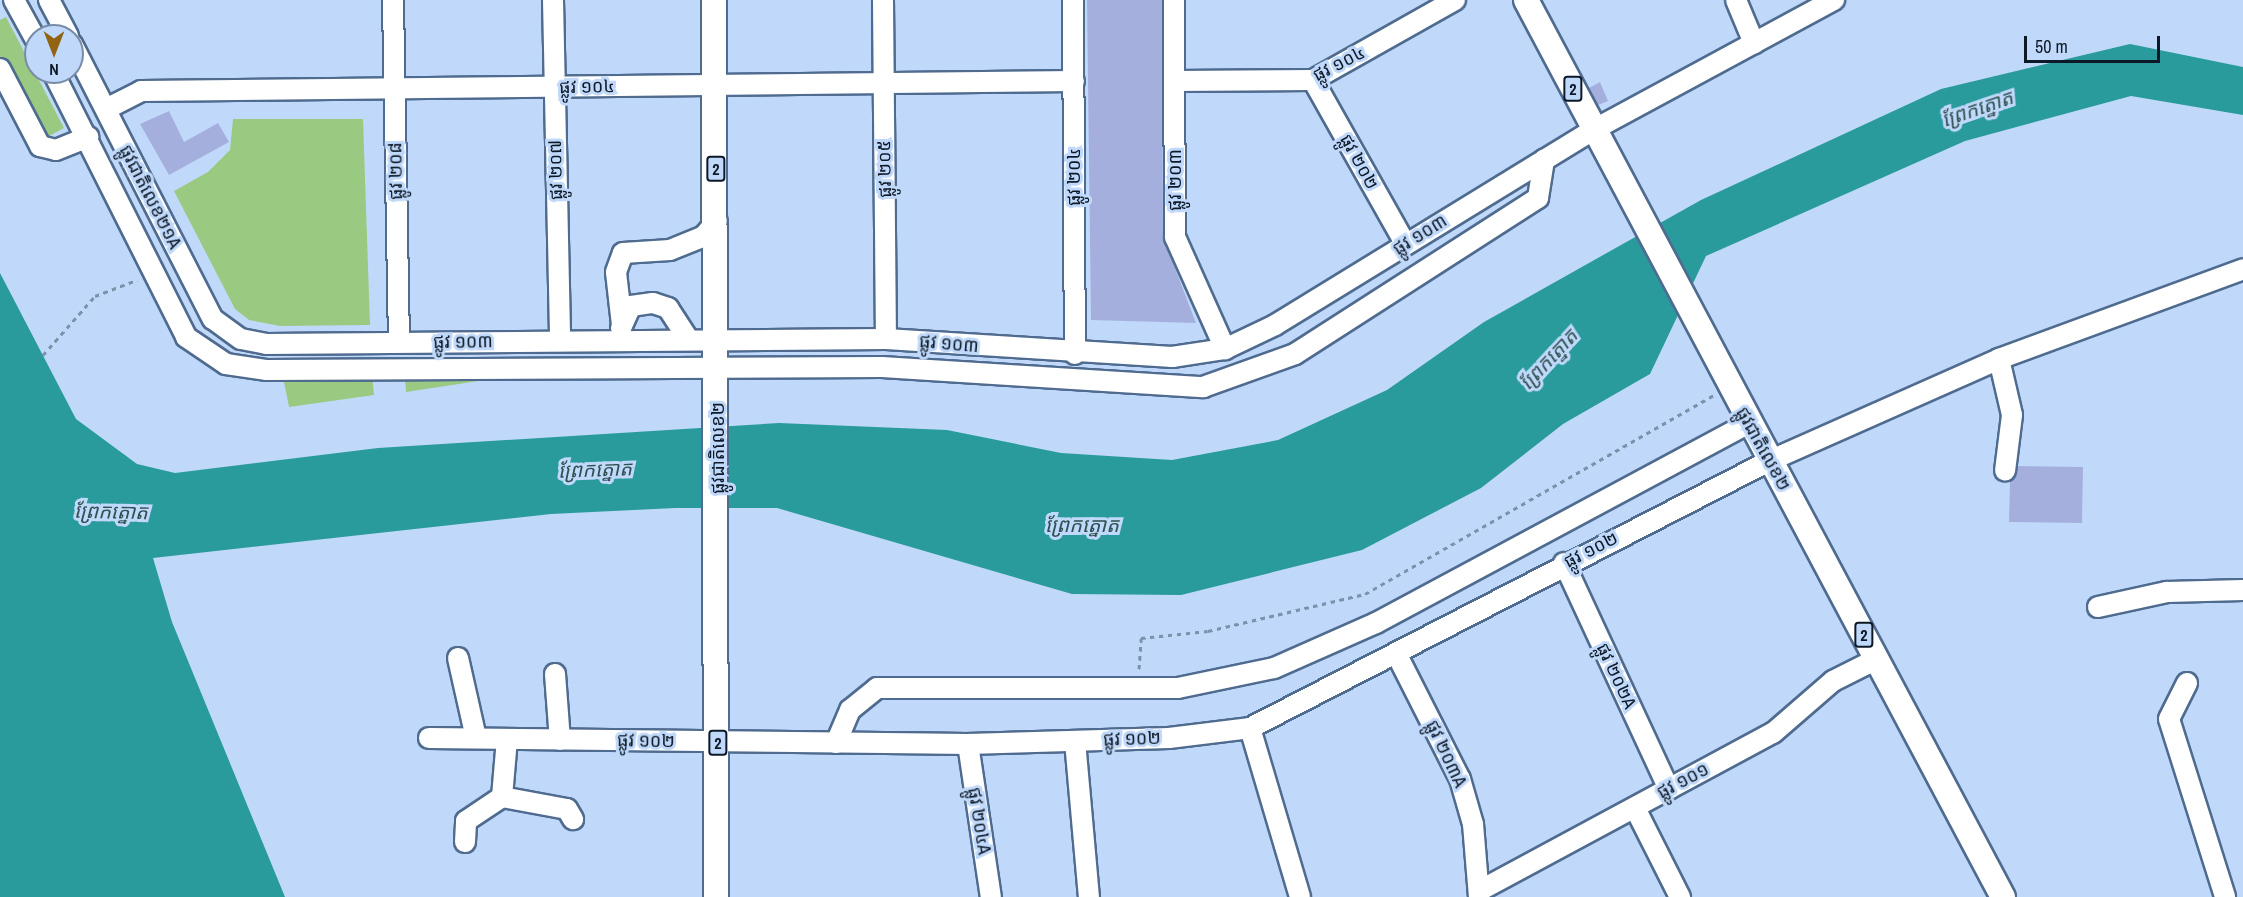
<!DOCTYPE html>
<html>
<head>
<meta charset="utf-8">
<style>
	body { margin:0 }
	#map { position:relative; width:2243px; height:897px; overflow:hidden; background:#c0d9fa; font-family:"Archivo Narrow","Noto Sans Khmer",sans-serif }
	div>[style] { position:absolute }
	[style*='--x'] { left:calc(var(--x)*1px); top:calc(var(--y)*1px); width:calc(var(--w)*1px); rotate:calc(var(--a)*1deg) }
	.green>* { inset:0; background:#9ac981 }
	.water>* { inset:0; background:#299b9c }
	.building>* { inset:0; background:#a5afdd }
	.path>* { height:3px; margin-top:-1.5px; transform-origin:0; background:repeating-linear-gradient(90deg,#7d91ab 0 4.5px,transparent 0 9px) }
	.roads { filter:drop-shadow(2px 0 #4f6b8f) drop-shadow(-2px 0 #4f6b8f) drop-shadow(0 2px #4f6b8f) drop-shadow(0 -2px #4f6b8f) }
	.minor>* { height:20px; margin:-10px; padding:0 10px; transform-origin:10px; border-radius:10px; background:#fff }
	.major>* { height:24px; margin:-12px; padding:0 12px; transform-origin:12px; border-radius:12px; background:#fff }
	span { translate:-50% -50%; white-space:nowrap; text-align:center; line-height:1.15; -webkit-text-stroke:6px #c0d9fa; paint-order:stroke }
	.shield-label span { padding:2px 4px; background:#c0d9fa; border:2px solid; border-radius:4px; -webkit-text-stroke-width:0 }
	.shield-label { font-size:16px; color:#0d1927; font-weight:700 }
	.street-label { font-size:18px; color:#0d1927 }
	.water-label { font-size:20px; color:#2f5050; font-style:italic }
	.north { position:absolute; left:24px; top:24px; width:60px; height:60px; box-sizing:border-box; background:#c0d9fa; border:2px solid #788ca6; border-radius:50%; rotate:180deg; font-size:16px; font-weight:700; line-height:24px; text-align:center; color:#0d1927 }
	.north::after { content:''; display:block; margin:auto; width:21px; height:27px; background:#926310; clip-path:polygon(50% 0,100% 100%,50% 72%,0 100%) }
	.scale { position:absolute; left:2024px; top:36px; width:136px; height:27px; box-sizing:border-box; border:3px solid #0d1927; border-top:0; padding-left:8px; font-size:18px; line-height:21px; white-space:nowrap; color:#0d1927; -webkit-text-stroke:4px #c0d9fa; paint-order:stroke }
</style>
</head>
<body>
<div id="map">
	<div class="green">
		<i style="clip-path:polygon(6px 17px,64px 128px,40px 141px,0 65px,0 20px)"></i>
		<i style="clip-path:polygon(233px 119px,363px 119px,370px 325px,280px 326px,249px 320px,235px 309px,174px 191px,208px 172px,230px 150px)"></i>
		<i style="clip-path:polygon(519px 375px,406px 392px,405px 377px)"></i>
		<i style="clip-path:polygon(372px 376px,374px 395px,289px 407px,283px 377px)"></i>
	</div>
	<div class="water">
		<i style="clip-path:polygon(2130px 44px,2243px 67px,2243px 115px,2131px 96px,1965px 141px,1706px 256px,1650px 374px,1563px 424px,1481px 488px,1362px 550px,1181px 595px,1072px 594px,777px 508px,675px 508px,551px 514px,153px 558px,172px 622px,285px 897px,0 897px,0 273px,76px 419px,137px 464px,175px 473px,378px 448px,779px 423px,947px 430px,1061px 453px,1172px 460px,1278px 440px,1387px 390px,1484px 322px,1701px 200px,1941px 89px)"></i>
	</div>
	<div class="building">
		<i style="clip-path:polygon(1087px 0,1162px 0,1163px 237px,1196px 323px,1091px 320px)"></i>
		<i style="clip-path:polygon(1600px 82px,1608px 101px,1598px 105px,1589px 88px)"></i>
		<i style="clip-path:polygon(169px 111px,184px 142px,218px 123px,229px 142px,169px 175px,140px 124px)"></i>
		<i style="clip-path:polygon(2018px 466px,2083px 467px,2082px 523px,2009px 522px,2010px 482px)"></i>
	</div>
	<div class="path">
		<i style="--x:43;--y:355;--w:79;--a:-48.6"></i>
		<i style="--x:95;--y:296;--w:45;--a:-20.9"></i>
		<i style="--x:1139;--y:669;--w:31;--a:-86"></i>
		<i style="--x:1141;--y:638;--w:67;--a:-6"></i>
		<i style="--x:1208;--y:631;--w:161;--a:-13.3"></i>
		<i style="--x:1365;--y:594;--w:402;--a:-29.7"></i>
	</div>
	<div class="roads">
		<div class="minor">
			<i style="--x:14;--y:0;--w:46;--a:61.2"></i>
			<i style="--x:49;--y:0;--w:41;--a:62.2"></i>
			<i style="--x:393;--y:0;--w:342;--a:89"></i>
			<i style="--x:553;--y:0;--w:341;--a:88.8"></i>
			<i style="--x:883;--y:0;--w:339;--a:89.5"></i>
			<i style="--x:1073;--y:0;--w:354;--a:89.7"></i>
			<i style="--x:1174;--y:0;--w:237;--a:89.8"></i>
			<i style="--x:1175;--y:237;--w:123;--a:65.9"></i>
			<i style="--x:1736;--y:0;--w:47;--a:67.3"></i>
			<i style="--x:72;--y:44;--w:309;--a:62.9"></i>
			<i style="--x:213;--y:319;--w:34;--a:36"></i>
			<i style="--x:241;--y:339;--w:25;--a:11"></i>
			<i style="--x:266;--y:344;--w:620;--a:-0.46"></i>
			<i style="--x:886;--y:339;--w:287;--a:3.6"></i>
			<i style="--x:1172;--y:357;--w:54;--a:-8.6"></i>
			<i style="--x:1225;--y:349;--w:55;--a:-25.6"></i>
			<i style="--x:1275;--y:325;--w:375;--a:-31.5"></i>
			<i style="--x:1595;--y:129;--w:272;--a:-28.4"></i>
			<i style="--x:0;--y:69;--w:87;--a:62.5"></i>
			<i style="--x:40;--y:146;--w:16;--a:14"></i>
			<i style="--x:56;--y:150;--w:35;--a:-22"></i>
			<i style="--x:53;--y:72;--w:297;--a:63.3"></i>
			<i style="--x:186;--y:337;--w:48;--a:34"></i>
			<i style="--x:226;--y:364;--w:40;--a:8.5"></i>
			<i style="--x:266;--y:370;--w:616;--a:-0.28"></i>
			<i style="--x:882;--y:367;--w:322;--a:3.6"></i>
			<i style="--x:1203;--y:387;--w:98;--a:-19.7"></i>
			<i style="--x:1295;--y:354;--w:289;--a:-32.7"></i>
			<i style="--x:1538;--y:198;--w:39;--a:-81"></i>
			<i style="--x:1313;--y:80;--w:187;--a:60.6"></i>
			<i style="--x:1175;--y:81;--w:138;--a:-0.4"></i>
			<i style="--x:1313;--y:80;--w:163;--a:-29.4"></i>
			<i style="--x:106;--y:109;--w:39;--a:-27"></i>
			<i style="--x:141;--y:91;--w:933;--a:-0.61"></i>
			<i style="--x:622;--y:325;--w:53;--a:-96.5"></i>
			<i style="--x:616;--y:272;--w:20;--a:-70"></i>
			<i style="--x:623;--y:253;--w:47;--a:-3.7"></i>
			<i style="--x:670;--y:250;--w:35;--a:-22"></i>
			<i style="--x:703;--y:237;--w:21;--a:-49"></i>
			<i style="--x:621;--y:328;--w:24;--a:-66"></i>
			<i style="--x:631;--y:306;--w:22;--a:-8"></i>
			<i style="--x:653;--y:303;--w:16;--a:18"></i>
			<i style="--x:668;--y:308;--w:37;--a:57"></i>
			<i style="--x:1999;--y:359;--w:57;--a:76.9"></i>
			<i style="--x:2012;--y:415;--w:56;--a:97.1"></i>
			<i style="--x:1564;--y:563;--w:249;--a:65.1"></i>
			<i style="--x:2098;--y:607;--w:71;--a:-12.3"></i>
			<i style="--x:2167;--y:592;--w:76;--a:-1.5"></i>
			<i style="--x:1396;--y:653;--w:141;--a:63.1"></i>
			<i style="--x:1460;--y:779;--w:47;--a:73.9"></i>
			<i style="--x:1473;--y:824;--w:73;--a:85.3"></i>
			<i style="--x:458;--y:658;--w:82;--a:77.3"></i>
			<i style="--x:555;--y:674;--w:66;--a:85.7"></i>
			<i style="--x:2187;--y:683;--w:40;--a:116.6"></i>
			<i style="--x:2169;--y:719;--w:187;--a:72.5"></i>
			<i style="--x:1250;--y:728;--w:176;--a:73.5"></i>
			<i style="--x:429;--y:738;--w:539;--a:0.64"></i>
			<i style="--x:968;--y:744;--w:201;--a:-1.7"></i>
			<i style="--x:1169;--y:738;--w:82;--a:-7"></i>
			<i style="--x:1250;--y:728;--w:584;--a:-27.22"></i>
			<i style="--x:1769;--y:461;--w:252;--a:-23.9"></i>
			<i style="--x:1999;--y:359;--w:260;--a:-20.2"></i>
			<i style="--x:1075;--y:741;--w:157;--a:84.9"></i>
			<i style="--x:836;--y:743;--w:36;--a:-67"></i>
			<i style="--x:850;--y:710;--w:35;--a:-39"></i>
			<i style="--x:877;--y:688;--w:301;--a:0"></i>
			<i style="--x:1178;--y:688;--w:98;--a:-11.8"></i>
			<i style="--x:1274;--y:668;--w:111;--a:-23.8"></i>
			<i style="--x:1376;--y:623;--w:423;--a:-28.2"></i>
			<i style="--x:968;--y:744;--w:155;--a:81.5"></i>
			<i style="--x:502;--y:797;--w:66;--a:10.5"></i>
			<i style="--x:567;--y:809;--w:12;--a:59"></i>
			<i style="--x:1635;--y:808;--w:100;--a:63.2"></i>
			<i style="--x:465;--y:842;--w:21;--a:-87"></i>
			<i style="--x:466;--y:821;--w:43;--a:-33.7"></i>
			<i style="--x:502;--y:797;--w:58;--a:-85.1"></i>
			<i style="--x:1479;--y:891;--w:334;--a:-28.3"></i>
			<i style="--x:1773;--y:733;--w:79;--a:-40.9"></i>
			<i style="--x:1833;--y:681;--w:49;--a:-26.6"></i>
		</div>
		<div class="major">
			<i style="--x:714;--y:0;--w:897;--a:89.87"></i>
			<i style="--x:1526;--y:0;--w:1016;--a:62"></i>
		</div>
	</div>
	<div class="shield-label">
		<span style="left:1573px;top:89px">2</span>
		<span style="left:716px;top:169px">2</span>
		<span style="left:1864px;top:635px">2</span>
		<span style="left:718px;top:743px">2</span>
	</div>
	<div class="street-label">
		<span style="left:1339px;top:64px;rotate:-27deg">ផ្លូវ ១០៤</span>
		<span style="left:587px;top:87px;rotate:-1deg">ផ្លូវ ១០៤</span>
		<span style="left:1359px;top:162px;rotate:61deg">ផ្លូវ ២០២</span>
		<span style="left:885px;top:169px;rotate:-91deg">ផ្លូវ ២០៥</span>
		<span style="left:556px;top:170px;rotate:-91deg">ផ្លូវ ២០៧</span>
		<span style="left:396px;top:171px;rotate:-91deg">ផ្លូវ ២០៨</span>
		<span style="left:1074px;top:177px;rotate:-90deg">ផ្លូវ ២០៤</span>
		<span style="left:1175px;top:180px;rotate:-90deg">ផ្លូវ ២០៣</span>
		<span style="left:150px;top:197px;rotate:63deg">ផ្លូវជាតិលេខ២១A</span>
		<span style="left:1420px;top:235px;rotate:-32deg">ផ្លូវ ១០៣</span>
		<span style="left:463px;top:342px;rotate:-1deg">ផ្លូវ ១០៣</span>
		<span style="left:949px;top:344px;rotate:5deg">ផ្លូវ ១០៣</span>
		<span style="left:718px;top:448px;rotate:-90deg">ផ្លូវជាតិលេខ២</span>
		<span style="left:1763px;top:449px;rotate:61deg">ផ្លូវជាតិលេខ២</span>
		<span style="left:1591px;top:550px;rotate:-27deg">ផ្លូវ ១០២</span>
		<span style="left:1616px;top:676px;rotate:65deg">ផ្លូវ ២០២A</span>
		<span style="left:1132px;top:739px;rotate:-2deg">ផ្លូវ ១០២</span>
		<span style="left:646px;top:741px;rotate:1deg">ផ្លូវ ១០២</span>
		<span style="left:1446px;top:754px;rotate:65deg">ផ្លូវ ២០៣A</span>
		<span style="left:1683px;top:781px;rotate:-28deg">ផ្លូវ ១០១</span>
		<span style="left:979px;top:821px;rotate:81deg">ផ្លូវ ២០៤A</span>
	</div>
	<div class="water-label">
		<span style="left:1977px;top:108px;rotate:-19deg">ព្រែកត្នោត</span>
		<span style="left:1548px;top:359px;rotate:-47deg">ព្រែកត្នោត</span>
		<span style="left:595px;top:469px;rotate:-2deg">ព្រែកត្នោត</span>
		<span style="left:111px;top:511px;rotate:1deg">ព្រែកត្នោត</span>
		<span style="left:1082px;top:524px">ព្រែកត្នោត</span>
	</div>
	<div class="north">N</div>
	<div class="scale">50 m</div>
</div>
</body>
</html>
